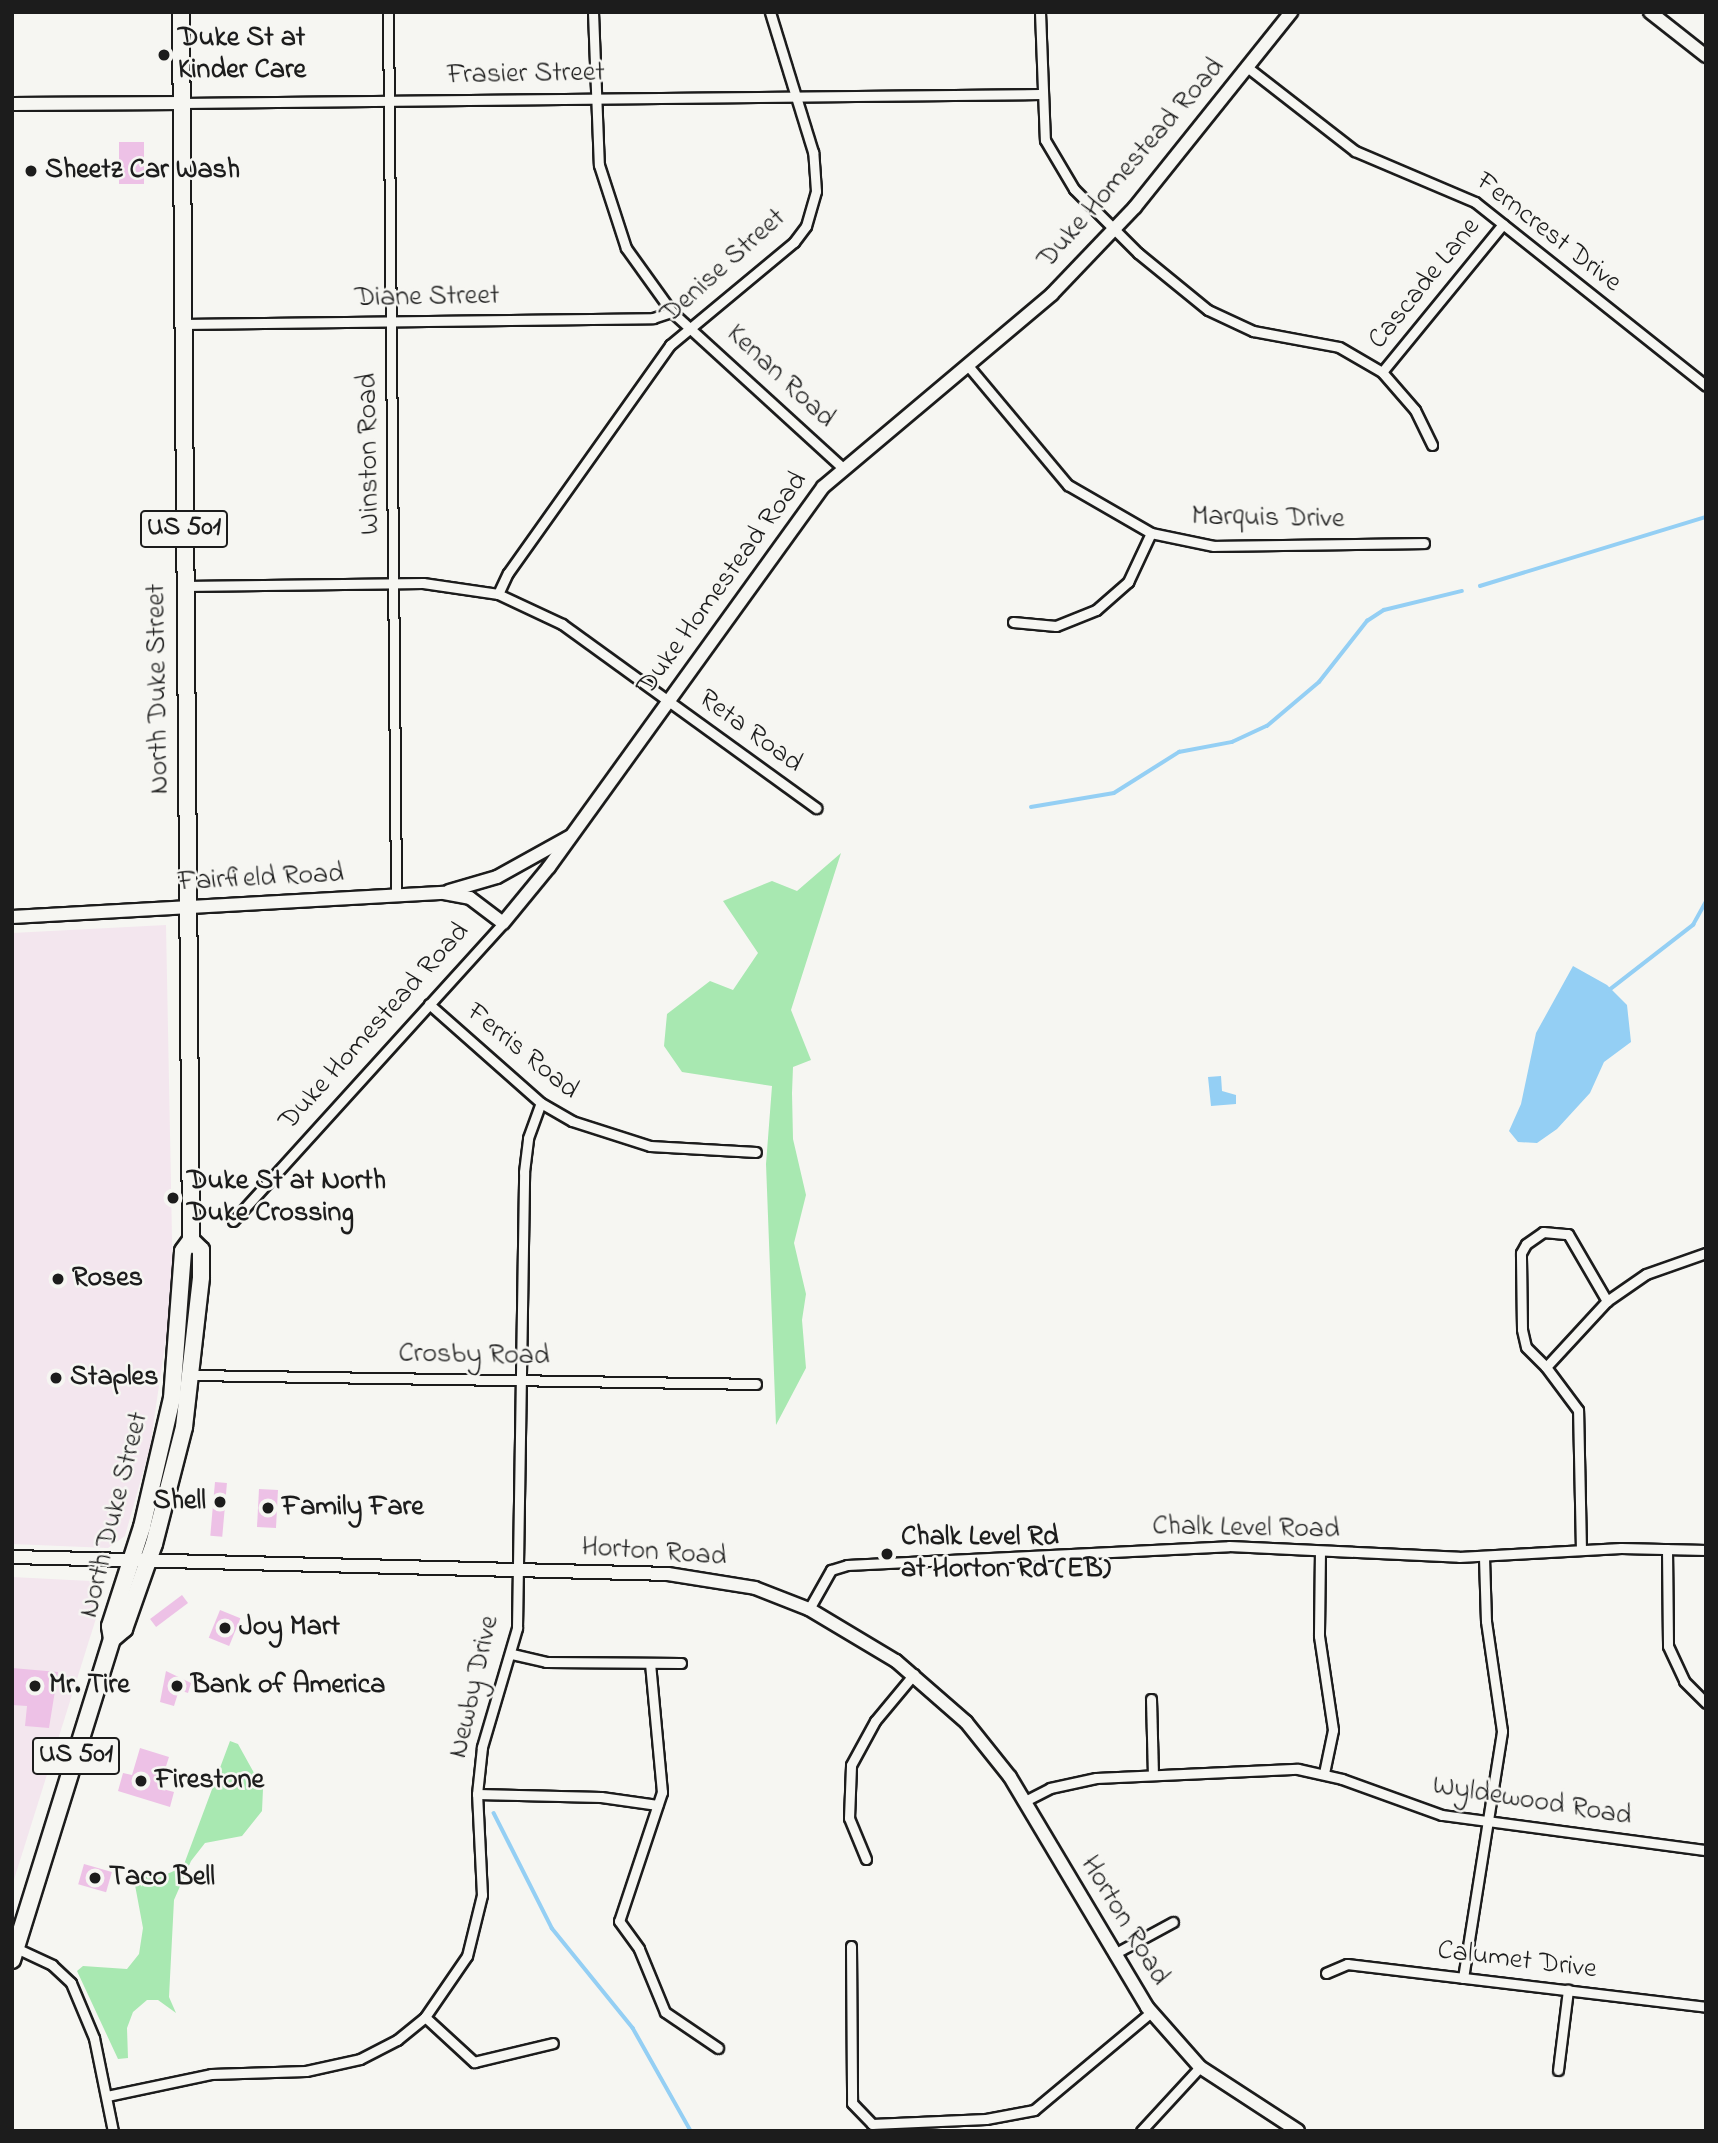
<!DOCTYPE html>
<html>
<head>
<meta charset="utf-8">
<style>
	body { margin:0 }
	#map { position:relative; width:1718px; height:2143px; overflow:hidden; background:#f6f6f2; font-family:"Indie Flower",sans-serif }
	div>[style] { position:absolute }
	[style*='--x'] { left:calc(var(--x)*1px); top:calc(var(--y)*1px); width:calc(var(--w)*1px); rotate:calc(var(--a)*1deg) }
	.built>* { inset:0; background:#f3e6ee }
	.green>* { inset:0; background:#a8e8b1 }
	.water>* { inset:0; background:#94cff4 }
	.stream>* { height:3.5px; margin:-1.75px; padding:0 1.75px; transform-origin:1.75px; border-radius:1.75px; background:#94cff4 }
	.building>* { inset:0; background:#edc1e6; transform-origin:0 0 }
	.roads { filter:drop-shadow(2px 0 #1c1c1c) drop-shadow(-2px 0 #1c1c1c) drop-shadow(0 2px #1c1c1c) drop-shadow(0 -2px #1c1c1c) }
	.street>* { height:9px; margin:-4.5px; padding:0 4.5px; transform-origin:4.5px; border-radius:4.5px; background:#f6f6f2 }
	.secondary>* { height:12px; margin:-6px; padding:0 6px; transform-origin:6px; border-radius:6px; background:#f6f6f2 }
	.highway>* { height:16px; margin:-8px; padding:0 8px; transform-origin:8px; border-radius:8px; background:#f6f6f2 }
	.dots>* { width:19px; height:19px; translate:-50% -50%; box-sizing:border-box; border:4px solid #f6f6f2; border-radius:50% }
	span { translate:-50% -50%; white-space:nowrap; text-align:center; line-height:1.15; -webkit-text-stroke:5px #f6f6f2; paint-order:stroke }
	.shield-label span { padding:2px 5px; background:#f6f6f2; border:2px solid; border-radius:5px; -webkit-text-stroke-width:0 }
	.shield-label { font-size:26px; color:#1c1c1c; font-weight:700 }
	.poi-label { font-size:28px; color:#1c1c1c; font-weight:700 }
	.left { translate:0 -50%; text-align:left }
	.right { translate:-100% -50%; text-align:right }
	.street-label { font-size:28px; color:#1c1c1c }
	.frame { position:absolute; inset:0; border:14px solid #1c1c1c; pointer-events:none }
</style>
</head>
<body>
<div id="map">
	<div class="built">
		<i style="clip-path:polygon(166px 925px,173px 1290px,150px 1447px,125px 1536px,108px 1548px,12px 1544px,12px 933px)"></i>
		<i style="clip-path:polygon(12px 1577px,90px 1581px,98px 1612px,12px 1886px)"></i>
	</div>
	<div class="green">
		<i style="clip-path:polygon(841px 853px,791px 1010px,811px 1060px,793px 1067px,792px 1093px,793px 1139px,806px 1195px,794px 1243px,806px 1294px,802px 1320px,806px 1368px,776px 1425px,766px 1164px,772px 1086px,682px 1072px,664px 1046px,667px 1014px,710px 981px,733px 990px,758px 953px,723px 901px,772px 881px,797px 891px)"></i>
		<i style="clip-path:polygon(230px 1741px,238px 1744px,263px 1789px,262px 1811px,242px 1836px,205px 1843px,191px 1861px,174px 1900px,169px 1997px,176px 2013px,158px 2000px,147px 2000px,133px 2012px,127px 2028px,128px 2058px,118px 2059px,77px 1971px,83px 1966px,127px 1969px,139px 1954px,143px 1928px,135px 1885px,139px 1876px,158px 1878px,183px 1867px)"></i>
	</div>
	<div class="water">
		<i style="clip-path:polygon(1573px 966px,1607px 985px,1627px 1005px,1631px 1042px,1604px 1062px,1590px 1093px,1557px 1129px,1537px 1143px,1518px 1142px,1509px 1131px,1521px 1104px,1536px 1033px)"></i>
		<i style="clip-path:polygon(1221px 1076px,1222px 1091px,1236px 1095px,1236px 1104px,1211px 1106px,1208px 1077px)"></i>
	</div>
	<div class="stream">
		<i style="--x:1480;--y:586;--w:236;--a:-17"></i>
		<i style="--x:1031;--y:807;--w:84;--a:-9.6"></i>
		<i style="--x:1114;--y:793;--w:77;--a:-32.2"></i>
		<i style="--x:1179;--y:752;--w:54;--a:-10.7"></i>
		<i style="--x:1232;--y:742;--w:38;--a:-25"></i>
		<i style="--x:1267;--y:726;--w:68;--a:-40.2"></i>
		<i style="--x:1319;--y:682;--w:78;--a:-51.8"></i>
		<i style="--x:1367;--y:621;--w:20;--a:-33"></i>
		<i style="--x:1384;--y:610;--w:80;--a:-13.7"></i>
		<i style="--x:1608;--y:991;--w:108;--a:-37.8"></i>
		<i style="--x:1693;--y:925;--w:26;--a:-61"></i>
		<i style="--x:494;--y:1813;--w:129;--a:63.2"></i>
		<i style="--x:552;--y:1928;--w:129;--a:51"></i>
		<i style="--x:633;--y:2028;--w:118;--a:60.6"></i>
	</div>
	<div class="building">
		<i style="left:144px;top:142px;width:42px;height:25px;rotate:90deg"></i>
		<i style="left:215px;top:1482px;width:12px;height:54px;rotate:5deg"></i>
		<i style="left:259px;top:1489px;width:19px;height:38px;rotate:3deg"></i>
		<i style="left:182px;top:1595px;width:10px;height:40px;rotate:53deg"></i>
		<i style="left:220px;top:1610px;width:22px;height:30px;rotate:22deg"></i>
		<i style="clip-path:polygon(12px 1668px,58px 1672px,49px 1728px,25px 1726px,27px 1706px,12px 1705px)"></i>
		<i style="clip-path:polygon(166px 1671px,191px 1683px,188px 1693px,179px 1690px,174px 1706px,160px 1702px)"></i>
		<i style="clip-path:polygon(140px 1748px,169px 1757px,159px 1788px,174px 1792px,170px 1807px,118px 1791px,123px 1773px,132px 1775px)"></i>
		<i style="left:84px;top:1864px;width:29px;height:21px;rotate:16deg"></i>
	</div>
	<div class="roads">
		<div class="street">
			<i style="--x:388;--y:12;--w:884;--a:89.48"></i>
			<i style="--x:593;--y:12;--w:153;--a:87.8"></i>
			<i style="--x:599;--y:165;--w:87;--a:72"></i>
			<i style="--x:626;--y:248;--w:79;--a:54.3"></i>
			<i style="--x:672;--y:312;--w:230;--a:42.4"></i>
			<i style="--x:1040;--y:12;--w:128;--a:87.8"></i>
			<i style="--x:1045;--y:140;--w:57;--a:59.4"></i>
			<i style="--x:1074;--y:189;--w:91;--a:45"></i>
			<i style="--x:1138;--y:253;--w:90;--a:39.2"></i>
			<i style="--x:1208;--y:310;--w:50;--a:25"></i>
			<i style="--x:1253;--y:331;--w:87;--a:10.5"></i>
			<i style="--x:1339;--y:347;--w:50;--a:30.2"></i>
			<i style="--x:1382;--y:372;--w:50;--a:49"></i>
			<i style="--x:1415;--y:410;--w:39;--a:64"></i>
			<i style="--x:1247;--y:67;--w:137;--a:37.9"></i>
			<i style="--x:1355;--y:151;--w:130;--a:23"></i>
			<i style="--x:1475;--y:202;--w:295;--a:38.5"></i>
			<i style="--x:181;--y:103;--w:859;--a:-0.6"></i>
			<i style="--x:182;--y:324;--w:471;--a:-0.7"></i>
			<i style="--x:653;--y:318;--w:20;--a:-18"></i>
			<i style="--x:970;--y:368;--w:153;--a:50.1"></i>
			<i style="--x:1068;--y:485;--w:96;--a:30"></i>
			<i style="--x:1151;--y:533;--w:64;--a:11.7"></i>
			<i style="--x:1214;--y:546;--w:210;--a:-0.8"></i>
			<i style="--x:1382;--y:372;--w:191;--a:-50.7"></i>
			<i style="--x:184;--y:586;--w:239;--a:-0.7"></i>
			<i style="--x:423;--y:583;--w:76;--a:8.3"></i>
			<i style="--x:498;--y:594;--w:71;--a:25.1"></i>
			<i style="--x:562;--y:624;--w:314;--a:35.9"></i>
			<i style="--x:498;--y:594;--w:23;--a:-65"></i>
			<i style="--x:508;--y:573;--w:280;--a:-54.6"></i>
			<i style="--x:670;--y:345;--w:161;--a:-39.7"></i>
			<i style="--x:794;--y:242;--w:20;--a:-53"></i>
			<i style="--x:806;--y:226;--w:36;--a:-74"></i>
			<i style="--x:816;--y:191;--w:39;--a:-94"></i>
			<i style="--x:813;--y:152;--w:146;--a:-107.1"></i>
			<i style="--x:1013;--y:622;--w:43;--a:5.3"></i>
			<i style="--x:1056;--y:626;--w:43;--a:-21.8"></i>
			<i style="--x:1096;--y:610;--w:43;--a:-41.2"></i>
			<i style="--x:1128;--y:582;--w:54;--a:-64.9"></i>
			<i style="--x:429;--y:1004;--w:149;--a:41.5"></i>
			<i style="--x:541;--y:1103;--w:36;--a:30"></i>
			<i style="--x:572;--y:1121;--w:82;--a:17.8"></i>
			<i style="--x:650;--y:1146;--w:106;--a:3.2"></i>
			<i style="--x:233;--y:1221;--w:402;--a:-47.8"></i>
			<i style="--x:1546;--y:1367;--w:28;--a:-135"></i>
			<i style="--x:1526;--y:1347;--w:18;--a:-103"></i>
			<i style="--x:1522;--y:1329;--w:76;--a:-90.8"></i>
			<i style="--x:1521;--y:1253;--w:10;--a:-61"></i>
			<i style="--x:1526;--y:1244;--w:21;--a:-35"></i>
			<i style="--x:1543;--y:1232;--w:25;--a:5"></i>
			<i style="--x:1568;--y:1234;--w:78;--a:59.8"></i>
			<i style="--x:192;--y:1375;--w:564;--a:0.91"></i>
			<i style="--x:1667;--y:1549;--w:97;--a:89.4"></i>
			<i style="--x:1668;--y:1646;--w:38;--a:65"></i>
			<i style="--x:1684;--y:1681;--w:31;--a:45"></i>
			<i style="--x:1581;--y:1550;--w:140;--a:-91.2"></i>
			<i style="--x:1578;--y:1410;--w:54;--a:-126.7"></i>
			<i style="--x:1546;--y:1367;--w:90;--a:-47.3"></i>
			<i style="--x:1607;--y:1301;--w:47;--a:-34.7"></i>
			<i style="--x:1646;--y:1274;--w:64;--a:-19.3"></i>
			<i style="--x:1320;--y:1551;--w:85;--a:90.7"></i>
			<i style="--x:1319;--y:1636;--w:95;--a:81.5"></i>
			<i style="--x:1333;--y:1730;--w:44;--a:101.8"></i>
			<i style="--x:809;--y:1609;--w:45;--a:-60.6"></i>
			<i style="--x:831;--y:1570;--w:17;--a:-17"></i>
			<i style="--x:847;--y:1565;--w:382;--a:-2.8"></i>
			<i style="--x:1229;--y:1546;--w:230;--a:2.7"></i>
			<i style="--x:1459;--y:1557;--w:162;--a:-3.2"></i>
			<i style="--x:1621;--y:1548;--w:85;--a:1.3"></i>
			<i style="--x:512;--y:1654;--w:35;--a:13"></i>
			<i style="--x:546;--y:1662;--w:135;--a:0.4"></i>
			<i style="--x:650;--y:1663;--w:130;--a:84.7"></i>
			<i style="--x:662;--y:1792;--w:136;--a:108.4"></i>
			<i style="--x:619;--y:1921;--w:34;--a:54"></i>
			<i style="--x:639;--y:1949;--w:68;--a:67.6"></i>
			<i style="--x:665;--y:2012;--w:64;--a:34.2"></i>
			<i style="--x:1151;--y:1699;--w:76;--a:88.5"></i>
			<i style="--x:477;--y:1794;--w:124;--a:1.4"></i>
			<i style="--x:601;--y:1797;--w:57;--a:8.1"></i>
			<i style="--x:1025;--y:1801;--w:28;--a:-27"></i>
			<i style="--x:1050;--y:1788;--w:47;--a:-12.3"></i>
			<i style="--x:1096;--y:1778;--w:202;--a:-2.6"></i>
			<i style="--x:1298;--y:1769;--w:45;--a:12.8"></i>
			<i style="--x:1342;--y:1779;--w:106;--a:19.8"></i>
			<i style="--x:1442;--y:1815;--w:266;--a:7.6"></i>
			<i style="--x:866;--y:1859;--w:44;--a:-112.5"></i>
			<i style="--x:849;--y:1818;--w:53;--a:-87.8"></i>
			<i style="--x:851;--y:1765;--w:50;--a:-61.4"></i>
			<i style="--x:875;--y:1721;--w:61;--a:-50.3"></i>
			<i style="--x:851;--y:1946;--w:157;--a:89.6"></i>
			<i style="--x:852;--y:2103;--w:29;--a:46"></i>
			<i style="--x:872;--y:2124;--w:114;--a:-2.5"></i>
			<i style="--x:986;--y:2119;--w:49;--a:-10.6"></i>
			<i style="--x:1034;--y:2110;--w:153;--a:-39.9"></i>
			<i style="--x:16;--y:1948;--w:40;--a:25"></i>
			<i style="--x:52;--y:1965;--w:26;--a:43"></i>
			<i style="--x:71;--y:1983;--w:60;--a:67.3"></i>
			<i style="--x:94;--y:2038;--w:95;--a:78.5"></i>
			<i style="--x:1114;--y:1954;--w:67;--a:-28.5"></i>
			<i style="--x:1326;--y:1973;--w:23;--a:-23"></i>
			<i style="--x:1347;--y:1964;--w:362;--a:6.8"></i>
			<i style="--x:1463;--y:1978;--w:250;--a:-81"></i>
			<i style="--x:1502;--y:1731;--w:111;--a:-98.3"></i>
			<i style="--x:1486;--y:1621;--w:65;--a:-91.8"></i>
			<i style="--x:425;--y:2017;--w:67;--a:42.6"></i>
			<i style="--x:474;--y:2062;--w:81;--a:-13.5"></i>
			<i style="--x:1558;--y:2070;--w:81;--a:-82.9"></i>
			<i style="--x:107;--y:2096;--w:106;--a:-11.9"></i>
			<i style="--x:211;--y:2074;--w:95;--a:-1.8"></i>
			<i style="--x:306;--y:2071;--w:55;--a:-12.5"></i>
			<i style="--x:360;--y:2059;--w:42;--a:-27.2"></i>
			<i style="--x:397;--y:2040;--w:36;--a:-39"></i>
			<i style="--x:425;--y:2017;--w:74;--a:-55.5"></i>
			<i style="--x:467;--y:1956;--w:63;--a:-76.2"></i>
			<i style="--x:482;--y:1895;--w:101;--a:-92.8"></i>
			<i style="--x:477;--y:1794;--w:47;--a:-83.9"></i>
			<i style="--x:482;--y:1747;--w:124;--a:-73.6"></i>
			<i style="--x:517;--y:1628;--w:456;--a:-89.1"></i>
			<i style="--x:524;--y:1172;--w:34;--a:-83"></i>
			<i style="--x:528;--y:1138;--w:37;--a:-70"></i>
			<i style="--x:1141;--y:2131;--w:87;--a:-47.3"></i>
		</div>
		<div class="secondary">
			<i style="--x:1650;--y:12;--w:71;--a:38.2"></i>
			<i style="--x:12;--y:104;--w:169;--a:-0.3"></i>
			<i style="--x:449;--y:891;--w:50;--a:-16.3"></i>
			<i style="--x:497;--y:877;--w:82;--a:-29.1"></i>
			<i style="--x:12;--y:917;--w:433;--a:-3.2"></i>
			<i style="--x:444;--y:893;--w:26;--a:11"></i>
			<i style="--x:470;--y:898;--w:41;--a:37.1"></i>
			<i style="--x:503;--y:923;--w:72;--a:-50.6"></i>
			<i style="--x:549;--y:867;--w:468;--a:-54.2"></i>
			<i style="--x:823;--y:487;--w:299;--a:-40.1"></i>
			<i style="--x:1052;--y:294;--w:120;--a:-46.3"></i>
			<i style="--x:1135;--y:207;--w:250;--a:-51.3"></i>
			<i style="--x:12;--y:1557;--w:656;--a:1.48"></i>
			<i style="--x:668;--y:1574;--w:88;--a:9.1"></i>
			<i style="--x:755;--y:1588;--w:58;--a:21.3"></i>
			<i style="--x:809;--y:1609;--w:101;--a:30.9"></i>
			<i style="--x:896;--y:1661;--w:93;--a:41.1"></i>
			<i style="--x:966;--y:1722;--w:70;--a:51.3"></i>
			<i style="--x:1010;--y:1777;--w:268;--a:59.2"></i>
			<i style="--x:1147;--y:2007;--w:80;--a:48.5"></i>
			<i style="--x:1200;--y:2067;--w:117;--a:33.1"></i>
		</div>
		<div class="highway">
			<i style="--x:112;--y:1639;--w:13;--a:-99"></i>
			<i style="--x:110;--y:1626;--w:104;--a:-72.1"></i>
			<i style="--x:142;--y:1527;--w:132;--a:-76.9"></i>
			<i style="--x:172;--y:1398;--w:147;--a:-85.7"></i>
			<i style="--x:183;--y:1251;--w:14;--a:-54"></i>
			<i style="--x:191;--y:1240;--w:1228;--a:-90.47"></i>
			<i style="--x:12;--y:1960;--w:336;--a:-72.7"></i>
			<i style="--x:112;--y:1639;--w:16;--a:-40"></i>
			<i style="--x:124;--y:1629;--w:90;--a:-70.6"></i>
			<i style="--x:154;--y:1544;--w:121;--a:-75.6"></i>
			<i style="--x:184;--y:1427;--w:151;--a:-83.5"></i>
			<i style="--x:201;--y:1277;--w:27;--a:-90"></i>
			<i style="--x:201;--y:1250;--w:14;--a:-135"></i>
		</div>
	</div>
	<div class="dots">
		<i style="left:164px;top:55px;background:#1c1c1c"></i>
		<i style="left:31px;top:171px;background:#1c1c1c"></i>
		<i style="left:173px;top:1198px;background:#1c1c1c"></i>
		<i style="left:58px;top:1279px;background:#1c1c1c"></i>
		<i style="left:56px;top:1378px;background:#1c1c1c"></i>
		<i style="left:220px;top:1502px;background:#1c1c1c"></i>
		<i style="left:268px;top:1508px;background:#1c1c1c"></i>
		<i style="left:887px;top:1554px;background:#1c1c1c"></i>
		<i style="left:225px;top:1628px;background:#1c1c1c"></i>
		<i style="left:35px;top:1686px;background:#1c1c1c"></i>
		<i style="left:177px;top:1686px;background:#1c1c1c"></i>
		<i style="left:141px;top:1781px;background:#1c1c1c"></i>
		<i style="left:95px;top:1878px;background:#1c1c1c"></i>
	</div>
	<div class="shield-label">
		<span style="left:184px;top:529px">US 501</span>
		<span style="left:76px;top:1756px">US 501</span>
	</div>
	<div class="poi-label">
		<span class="left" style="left:178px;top:55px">Duke St at<br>Kinder Care</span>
		<span class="left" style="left:45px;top:171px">Sheetz Car Wash</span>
		<span class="left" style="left:187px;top:1198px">Duke St at North<br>Duke Crossing</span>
		<span class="left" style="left:72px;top:1279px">Roses</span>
		<span class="left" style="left:70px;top:1378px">Staples</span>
		<span class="right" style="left:206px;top:1502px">Shell</span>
		<span class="left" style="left:282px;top:1508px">Family Fare</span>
		<span class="left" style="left:901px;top:1554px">Chalk Level Rd<br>at Horton Rd (EB)</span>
		<span class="left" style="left:239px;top:1628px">Joy Mart</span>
		<span class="left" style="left:49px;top:1686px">Mr. Tire</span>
		<span class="left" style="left:191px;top:1686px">Bank of America</span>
		<span class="left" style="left:155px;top:1781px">Firestone</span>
		<span class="left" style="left:109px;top:1878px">Taco Bell</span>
	</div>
	<div class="street-label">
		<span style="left:526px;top:75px;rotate:-1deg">Frasier Street</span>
		<span style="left:1132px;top:164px;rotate:-49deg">Duke Homestead Road</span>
		<span style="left:1548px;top:233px;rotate:38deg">Ferncrest Drive</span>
		<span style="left:724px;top:267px;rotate:-42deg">Denise Street</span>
		<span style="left:1425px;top:284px;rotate:-51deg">Cascade Lane</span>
		<span style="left:427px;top:298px;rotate:-1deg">Diane Street</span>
		<span style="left:780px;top:377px;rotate:43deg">Kenan Road</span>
		<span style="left:370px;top:454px;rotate:-91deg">Winston Road</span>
		<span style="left:1268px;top:519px;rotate:1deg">Marquis Drive</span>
		<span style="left:723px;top:584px;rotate:-54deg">Duke Homestead Road</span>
		<span style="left:159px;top:689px;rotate:-91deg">North Duke Street</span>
		<span style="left:750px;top:732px;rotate:36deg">Reta Road</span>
		<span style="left:261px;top:879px;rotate:-3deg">Fairfield Road</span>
		<span style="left:375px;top:1027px;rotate:-48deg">Duke Homestead Road</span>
		<span style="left:522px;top:1052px;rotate:39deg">Ferris Road</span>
		<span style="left:474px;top:1356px;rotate:1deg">Crosby Road</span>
		<span style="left:115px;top:1515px;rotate:-76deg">North Duke Street</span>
		<span style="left:1246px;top:1529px;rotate:1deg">Chalk Level Road</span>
		<span style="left:654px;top:1553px;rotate:4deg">Horton Road</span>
		<span style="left:475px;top:1687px;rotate:-77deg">Newby Drive</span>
		<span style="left:1532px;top:1802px;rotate:9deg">Wyldewood Road</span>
		<span style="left:1124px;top:1921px;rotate:59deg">Horton Road</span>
		<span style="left:1517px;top:1961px;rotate:7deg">Calumet Drive</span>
	</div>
	<div class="frame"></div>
</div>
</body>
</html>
